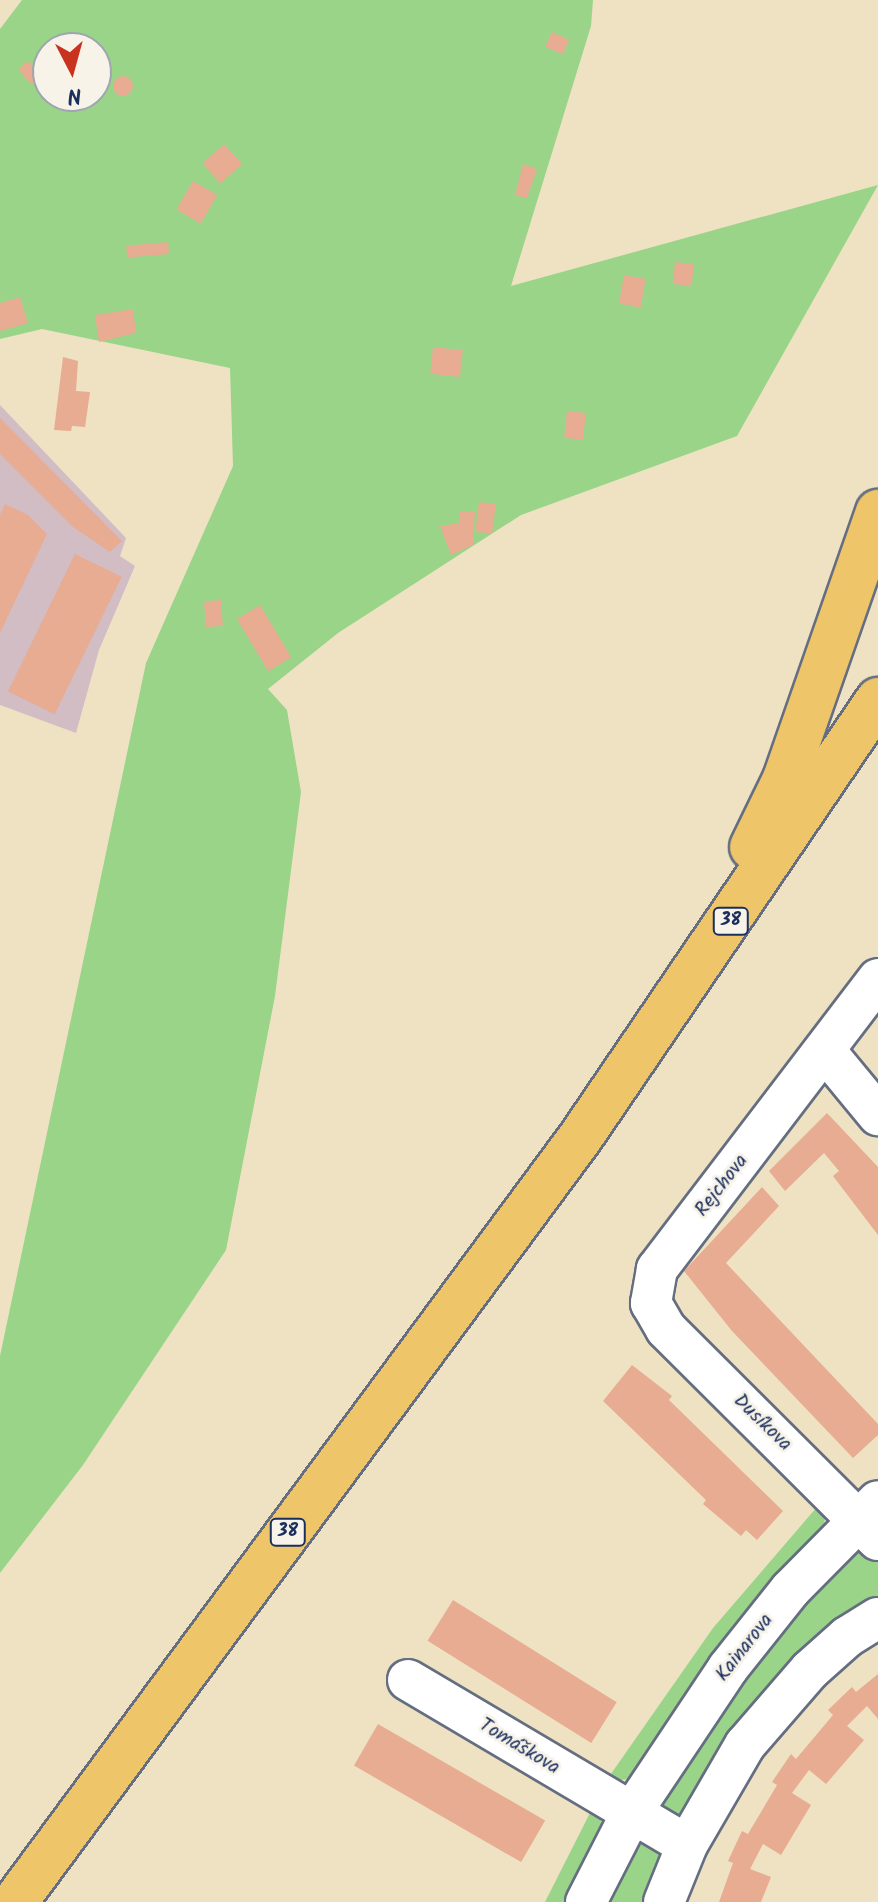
<!DOCTYPE html>
<html>
<head>
<meta charset="utf-8">
<style>
	body { margin:0 }
	#map { position:relative; width:878px; height:1902px; overflow:hidden; background:#eee2c3; font-family:Kalam,sans-serif }
	div>[style] { position:absolute }
	[style*='--x'] { left:calc(var(--x)*1px); top:calc(var(--y)*1px); width:calc(var(--w)*1px); rotate:calc(var(--a)*1deg) }
	.industrial>* { inset:0; background:#d2bdc5 }
	.green>* { inset:0; background:#99d488 }
	.building>* { inset:0; background:#e7ac91; transform-origin:0 0 }
	.round { border-radius:50% }
	.roads { filter:drop-shadow(2px 0 #656e81) drop-shadow(-2px 0 #656e81) drop-shadow(0 2px #656e81) drop-shadow(0 -2px #656e81) }
	.minor>* { height:40px; margin:-20px; padding:0 20px; transform-origin:20px; border-radius:20px; background:#fff }
	.major>* { height:44px; margin:-22px; padding:0 22px; transform-origin:22px; border-radius:22px; background:#eec569 }
	span { translate:-50% -50%; white-space:nowrap; text-align:center; line-height:1.15; -webkit-text-stroke:6px #f7f3e8; paint-order:stroke }
	.shield-label span { padding:2px 6px; background:#f7f3e8; border:2px solid; border-radius:6px; -webkit-text-stroke-width:0 }
	.shield-label { font-size:18px; color:#1b2f5e; font-weight:700 }
	.street-label { font-size:20px; color:#1b2f5e }
	.north { position:absolute; left:32px; top:32px; width:80px; height:80px; box-sizing:border-box; background:#f7f3e8; border:2px solid #9fa5b1; border-radius:50%; rotate:174deg; font-size:22px; font-weight:700; line-height:32px; text-align:center; color:#1b2f5e }
	.north::after { content:''; display:block; margin:auto; width:28px; height:36px; background:#c8321e; clip-path:polygon(50% 0,100% 100%,50% 72%,0 100%) }
</style>
</head>
<body>
<div id="map">
	<div class="industrial">
		<i style="clip-path:polygon(0 405px,126px 538px,120px 556px,135px 566px,99px 650px,76px 733px,0 705px)"></i>
	</div>
	<div class="green">
		<i style="clip-path:polygon(evenodd,22px 0,593px 0,591px 26px,511px 286px,878px 185px,737px 436px,521px 515px,338px 633px,268px 689px,287px 710px,301px 792px,275px 996px,226px 1250px,83px 1465px,0 1573px,0 1356px,146px 663px,233px 466px,230px 368px,42px 329px,0 339px,0 29px,22px 0,48px 48px,96px 48px,96px 96px,48px 96px,48px 48px)"></i>
		<i style="clip-path:polygon(823px 1500px,825px 1527px,631px 1779px,606px 1781px,713px 1628px)"></i>
		<i style="clip-path:polygon(856px 1548px,878px 1559px,878px 1598px,859px 1613px,683px 1816px,675px 1819px,659px 1808px,758px 1654px)"></i>
		<i style="clip-path:polygon(594px 1805px,604px 1829px,565px 1902px,545px 1902px)"></i>
		<i style="clip-path:polygon(648px 1838px,661px 1851px,663px 1863px,652px 1902px,600px 1902px,638px 1840px)"></i>
	</div>
	<div class="building">
		<i style="left:552px;top:32px;width:19px;height:16px;rotate:25deg"></i>
		<i style="left:28px;top:61px;width:20px;height:13px;rotate:49deg"></i>
		<i class="round" style="left:113px;top:76px;width:20px;height:20px"></i>
		<i style="left:224px;top:144px;width:27px;height:29px;rotate:48deg"></i>
		<i style="clip-path:polygon(523px 164px,537px 169px,527px 198px,515px 195px)"></i>
		<i style="left:193px;top:181px;width:28px;height:33px;rotate:30deg"></i>
		<i style="left:168px;top:242px;width:12px;height:42px;rotate:85deg"></i>
		<i style="left:675px;top:262px;width:19px;height:22px;rotate:6deg"></i>
		<i style="left:624px;top:275px;width:22px;height:29px;rotate:10deg"></i>
		<i style="clip-path:polygon(20px 297px,28px 323px,0 331px,0 303px)"></i>
		<i style="clip-path:polygon(133px 309px,136px 333px,99px 342px,95px 315px)"></i>
		<i style="left:433px;top:347px;width:30px;height:27px;rotate:6deg"></i>
		<i style="clip-path:polygon(63px 357px,78px 361px,76px 391px,90px 392px,85px 427px,72px 426px,71px 431px,54px 430px)"></i>
		<i style="left:567px;top:411px;width:19px;height:27px;rotate:6deg"></i>
		<i style="clip-path:polygon(0 418px,122px 541px,110px 552px,73px 527px,0 454px)"></i>
		<i style="left:479px;top:502px;width:17px;height:30px;rotate:7deg"></i>
		<i style="clip-path:polygon(5px 504px,28px 515px,47px 534px,0 633px,0 515px)"></i>
		<i style="clip-path:polygon(460px 511px,475px 512px,473px 545px,451px 555px,440px 526px,460px 523px)"></i>
		<i style="left:75px;top:554px;width:52px;height:153px;rotate:26deg"></i>
		<i style="left:221px;top:600px;width:26px;height:17px;rotate:86deg"></i>
		<i style="left:260px;top:605px;width:61px;height:27px;rotate:59deg"></i>
		<i style="clip-path:polygon(827px 1113px,878px 1167px,878px 1235px,833px 1176px,839px 1171px,824px 1153px,785px 1191px,769px 1171px)"></i>
		<i style="clip-path:polygon(762px 1187px,779px 1206px,726px 1263px,878px 1424px,878px 1435px,853px 1458px,732px 1331px,684px 1271px)"></i>
		<i style="clip-path:polygon(632px 1365px,672px 1396px,669px 1400px,783px 1511px,757px 1540px,746px 1530px,741px 1536px,703px 1504px,706px 1500px,603px 1401px)"></i>
		<i style="left:453px;top:1600px;width:193px;height:48px;rotate:32deg"></i>
		<i style="clip-path:polygon(878px 1674px,878px 1719px,867px 1706px,847px 1726px,864px 1740px,826px 1784px,809px 1770px,792px 1793px,811px 1805px,781px 1855px,763px 1844px,750px 1869px,771px 1877px,761px 1902px,719px 1902px,733px 1863px,728px 1861px,742px 1831px,748px 1834px,777px 1785px,772px 1782px,791px 1754px,796px 1759px,833px 1715px,828px 1710px,852px 1687px,856px 1692px)"></i>
		<i style="left:378px;top:1724px;width:193px;height:48px;rotate:30deg"></i>
	</div>
	<div class="roads">
		<div class="minor">
			<i style="--x:878;--y:979;--w:365;--a:127.3"></i>
			<i style="--x:657;--y:1269;--w:35;--a:100"></i>
			<i style="--x:651;--y:1303;--w:30;--a:60"></i>
			<i style="--x:666;--y:1329;--w:299;--a:44.9"></i>
			<i style="--x:826;--y:1052;--w:82;--a:50.5"></i>
			<i style="--x:408;--y:1680;--w:324;--a:30.6"></i>
			<i style="--x:586;--y:1902;--w:101;--a:-62.9"></i>
			<i style="--x:632;--y:1812;--w:173;--a:-56.3"></i>
			<i style="--x:728;--y:1668;--w:100;--a:-51.5"></i>
			<i style="--x:790;--y:1590;--w:125;--a:-45.3"></i>
			<i style="--x:664;--y:1902;--w:61;--a:-68"></i>
			<i style="--x:687;--y:1845;--w:116;--a:-59.9"></i>
			<i style="--x:745;--y:1745;--w:99;--a:-49.1"></i>
			<i style="--x:810;--y:1670;--w:50;--a:-41.7"></i>
			<i style="--x:847;--y:1637;--w:36;--a:-32"></i>
		</div>
		<div class="major">
			<i style="--x:752;--y:847;--w:76;--a:-64.1"></i>
			<i style="--x:785;--y:779;--w:283;--a:-70.8"></i>
			<i style="--x:15;--y:1902;--w:950;--a:-53.52"></i>
			<i style="--x:580;--y:1138;--w:530;--a:-55.77"></i>
		</div>
	</div>
	<div class="shield-label">
		<span style="left:731px;top:921px">38</span>
		<span style="left:288px;top:1532px">38</span>
	</div>
	<div class="street-label">
		<span style="left:722px;top:1186px;rotate:-52deg">Rejchova</span>
		<span style="left:762px;top:1423px;rotate:44deg">Dusíkova</span>
		<span style="left:745px;top:1648px;rotate:-52deg">Kainarova</span>
		<span style="left:519px;top:1747px;rotate:31deg">Tomáškova</span>
	</div>
	<div class="north">N</div>
</div>
</body>
</html>
